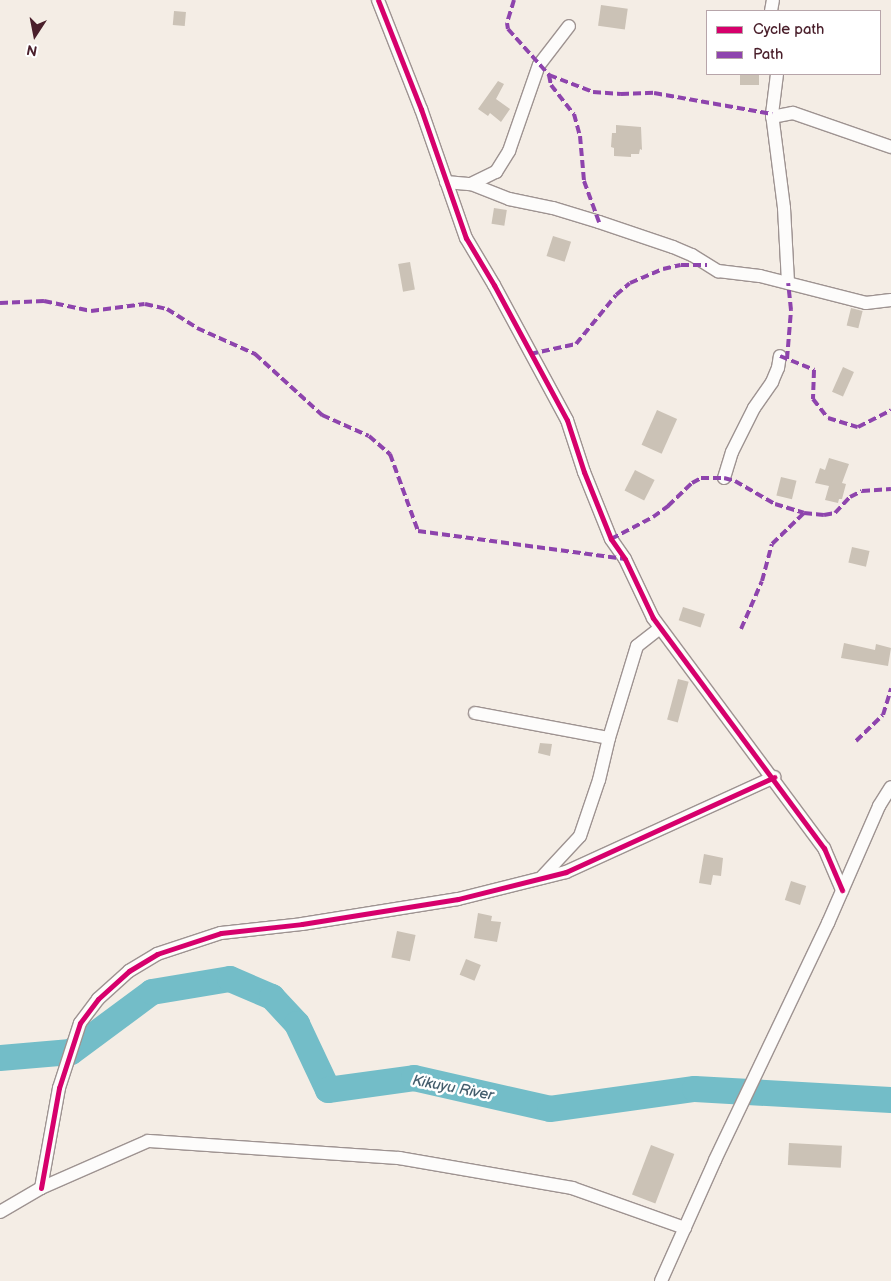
<!DOCTYPE html>
<html>
<head>
<meta charset="utf-8">
<style>
	body { margin:0 }
	#map { position:relative; width:891px; height:1281px; overflow:hidden; background:#f4ede5; font-family:"Balsamiq Sans",sans-serif }
	div>[style] { position:absolute }
	[style*='--x'] { left:calc(var(--x)*1px); top:calc(var(--y)*1px); width:calc(var(--w)*1px); rotate:calc(var(--a)*1deg) }
	.river>* { height:26px; margin:-13px; padding:0 13px; transform-origin:13px; border-radius:13px; background:#73bdc8 }
	.building>* { inset:0; background:#cbc2b6; transform-origin:0 0 }
	.roads { filter:drop-shadow(1px 0 #9e9391) drop-shadow(-1px 0 #9e9391) drop-shadow(0 1px #9e9391) drop-shadow(0 -1px #9e9391) }
	.street>* { height:12px; margin:-6px; padding:0 6px; transform-origin:6px; border-radius:6px; background:#fdfcfb }
	.quiet>* { height:4px; margin-top:-2px; transform-origin:0; background:repeating-linear-gradient(90deg,#8e44ad 0 8px,transparent 0 12px) }
	.cycleway>* { height:5px; margin:-2.5px; padding:0 2.5px; transform-origin:2.5px; border-radius:2.5px; background:#d6006c }
	span { translate:-50% -50%; white-space:nowrap; text-align:center; line-height:1.15; -webkit-text-stroke:5px #fff; paint-order:stroke }
	.water-label { font-size:15px; color:#445d6c; font-style:italic }
	.legend { position:absolute; left:706px; top:10px; width:175px; height:65px; box-sizing:border-box; background:#fff; border:1px solid #b7a5aa; margin:0; padding:6px 9px; list-style:none; font-size:15px; color:#4a1f2b }
	.legend li { display:flex; align-items:center; gap:10px; height:25px }
	.legend b { width:25px; border:1px solid #b7a5aa }
	.north { position:absolute; left:10px; top:10px; width:50px; height:50px; -webkit-text-stroke:4px #fff; paint-order:stroke; rotate:191deg; font-size:14px; font-weight:700; line-height:20px; text-align:center; color:#4a1f2b }
	.north::after { content:''; display:block; margin:auto; width:18px; height:22px; background:#4a1f2b; clip-path:polygon(50% 0,100% 100%,50% 72%,0 100%) }
</style>
</head>
<body>
<div id="map">
	<div class="river">
		<i style="--x:0;--y:1058;--w:71;--a:-4.8"></i>
		<i style="--x:71;--y:1052;--w:101;--a:-36.5"></i>
		<i style="--x:152;--y:992;--w:79;--a:-9.5"></i>
		<i style="--x:230;--y:979;--w:46;--a:23.2"></i>
		<i style="--x:272;--y:997;--w:37;--a:47"></i>
		<i style="--x:297;--y:1024;--w:73;--a:64.8"></i>
		<i style="--x:328;--y:1090;--w:87;--a:-7.9"></i>
		<i style="--x:414;--y:1078;--w:139;--a:12.8"></i>
		<i style="--x:550;--y:1109;--w:146;--a:-7.9"></i>
		<i style="--x:695;--y:1089;--w:196;--a:3.2"></i>
	</div>
	<div class="building">
		<i style="left:601px;top:5px;width:27px;height:21px;rotate:8deg"></i>
		<i style="left:174px;top:11px;width:12px;height:14px;rotate:5deg"></i>
		<i style="left:740px;top:74px;width:19px;height:11px"></i>
		<i style="clip-path:polygon(498px 81px,504px 84px,496px 99px,510px 109px,501px 122px,490px 113px,488px 116px,478px 109px)"></i>
		<i style="clip-path:polygon(616px 125px,641px 127px,642px 150px,640px 149px,639px 154px,631px 154px,631px 157px,614px 156px,614px 148px,611px 147px,612px 133px,616px 133px)"></i>
		<i style="left:494px;top:208px;width:13px;height:16px;rotate:9deg"></i>
		<i style="left:553px;top:236px;width:19px;height:21px;rotate:18deg"></i>
		<i style="left:410px;top:262px;width:28px;height:12px;rotate:80deg"></i>
		<i style="left:851px;top:308px;width:12px;height:18px;rotate:14deg"></i>
		<i style="left:843px;top:367px;width:12px;height:27px;rotate:24deg"></i>
		<i style="left:657px;top:410px;width:22px;height:38px;rotate:24deg"></i>
		<i style="clip-path:polygon(829px 458px,849px 464px,842px 483px,846px 484px,842px 499px,839px 499px,838px 503px,825px 500px,829px 486px,815px 483px,820px 468px,825px 470px)"></i>
		<i style="left:635px;top:470px;width:22px;height:23px;rotate:27deg"></i>
		<i style="left:781px;top:477px;width:16px;height:19px;rotate:14deg"></i>
		<i style="left:852px;top:547px;width:18px;height:16px;rotate:13deg"></i>
		<i style="left:683px;top:607px;width:23px;height:14px;rotate:18deg"></i>
		<i style="clip-path:polygon(844px 643px,875px 650px,876px 644px,891px 648px,888px 666px,841px 658px)"></i>
		<i style="left:678px;top:679px;width:11px;height:42px;rotate:15deg"></i>
		<i style="clip-path:polygon(540px 743px,552px 744px,550px 756px,538px 753px)"></i>
		<i style="clip-path:polygon(704px 854px,723px 858px,721px 876px,713px 875px,711px 885px,699px 883px)"></i>
		<i style="left:791px;top:881px;width:16px;height:20px;rotate:18deg"></i>
		<i style="clip-path:polygon(478px 913px,492px 916px,491px 921px,501px 922px,497px 942px,474px 938px)"></i>
		<i style="left:397px;top:931px;width:19px;height:27px;rotate:12deg"></i>
		<i style="left:466px;top:959px;width:16px;height:17px;rotate:22deg"></i>
		<i style="left:789px;top:1143px;width:53px;height:22px;rotate:3deg"></i>
		<i style="left:651px;top:1145px;width:25px;height:53px;rotate:21deg"></i>
	</div>
	<div class="roads">
		<div class="street">
			<i style="--x:378;--y:0;--w:117;--a:68.5"></i>
			<i style="--x:421;--y:109;--w:137;--a:70.8"></i>
			<i style="--x:466;--y:238;--w:55;--a:59.2"></i>
			<i style="--x:494;--y:285;--w:153;--a:61.6"></i>
			<i style="--x:567;--y:420;--w:55;--a:71.9"></i>
			<i style="--x:584;--y:472;--w:72;--a:68.1"></i>
			<i style="--x:611;--y:539;--w:24;--a:55"></i>
			<i style="--x:625;--y:559;--w:65;--a:64.6"></i>
			<i style="--x:653;--y:618;--w:287;--a:53.4"></i>
			<i style="--x:824;--y:848;--w:46;--a:66.8"></i>
			<i style="--x:771;--y:11;--w:11;--a:-80"></i>
			<i style="--x:777;--y:74;--w:40;--a:97.1"></i>
			<i style="--x:772;--y:114;--w:95;--a:82.7"></i>
			<i style="--x:784;--y:208;--w:75;--a:86.9"></i>
			<i style="--x:772;--y:117;--w:21;--a:-11"></i>
			<i style="--x:793;--y:113;--w:104;--a:19.1"></i>
			<i style="--x:446;--y:182;--w:25;--a:5"></i>
			<i style="--x:471;--y:184;--w:41;--a:21.5"></i>
			<i style="--x:509;--y:199;--w:45;--a:11.6"></i>
			<i style="--x:553;--y:208;--w:48;--a:16.9"></i>
			<i style="--x:599;--y:222;--w:78;--a:18.7"></i>
			<i style="--x:673;--y:247;--w:21;--a:23"></i>
			<i style="--x:692;--y:255;--w:31;--a:32"></i>
			<i style="--x:718;--y:271;--w:42;--a:6.8"></i>
			<i style="--x:760;--y:276;--w:109;--a:14.3"></i>
			<i style="--x:866;--y:303;--w:25;--a:-7"></i>
			<i style="--x:471;--y:184;--w:28;--a:-26"></i>
			<i style="--x:496;--y:172;--w:25;--a:-58"></i>
			<i style="--x:509;--y:151;--w:91;--a:-70.8"></i>
			<i style="--x:539;--y:65;--w:49;--a:-52.4"></i>
			<i style="--x:724;--y:478;--w:27;--a:-73"></i>
			<i style="--x:732;--y:452;--w:49;--a:-63.4"></i>
			<i style="--x:754;--y:408;--w:32;--a:-55"></i>
			<i style="--x:772;--y:382;--w:15;--a:-67"></i>
			<i style="--x:778;--y:368;--w:12;--a:-81"></i>
			<i style="--x:475;--y:713;--w:136;--a:10.6"></i>
			<i style="--x:541;--y:878;--w:57;--a:-47.1"></i>
			<i style="--x:580;--y:836;--w:59;--a:-71.3"></i>
			<i style="--x:599;--y:780;--w:43;--a:-76.6"></i>
			<i style="--x:609;--y:738;--w:96;--a:-73.1"></i>
			<i style="--x:637;--y:646;--w:29;--a:-38"></i>
			<i style="--x:41;--y:1188;--w:102;--a:-79.8"></i>
			<i style="--x:59;--y:1088;--w:68;--a:-72.1"></i>
			<i style="--x:80;--y:1023;--w:30;--a:-53"></i>
			<i style="--x:98;--y:999;--w:42;--a:-42.1"></i>
			<i style="--x:129;--y:971;--w:33;--a:-31"></i>
			<i style="--x:157;--y:954;--w:67;--a:-18.2"></i>
			<i style="--x:221;--y:933;--w:81;--a:-6.3"></i>
			<i style="--x:302;--y:924;--w:158;--a:-9.1"></i>
			<i style="--x:458;--y:899;--w:111;--a:-14"></i>
			<i style="--x:566;--y:872;--w:229;--a:-24.5"></i>
			<i style="--x:0;--y:1212;--w:48;--a:-30.3"></i>
			<i style="--x:41;--y:1188;--w:117;--a:-23.7"></i>
			<i style="--x:148;--y:1141;--w:252;--a:3.9"></i>
			<i style="--x:399;--y:1158;--w:176;--a:9.8"></i>
			<i style="--x:572;--y:1188;--w:120;--a:19.5"></i>
			<i style="--x:661;--y:1281;--w:133;--a:-65.9"></i>
			<i style="--x:715;--y:1160;--w:263;--a:-64.5"></i>
			<i style="--x:828;--y:923;--w:128;--a:-66.4"></i>
			<i style="--x:879;--y:806;--w:22;--a:-58"></i>
		</div>
	</div>
	<div class="quiet">
		<i style="--x:514;--y:0;--w:24;--a:107"></i>
		<i style="--x:507;--y:23;--w:6;--a:81"></i>
		<i style="--x:508;--y:29;--w:62;--a:48.3"></i>
		<i style="--x:549;--y:75;--w:10;--a:79"></i>
		<i style="--x:551;--y:85;--w:37;--a:52"></i>
		<i style="--x:574;--y:114;--w:23;--a:75"></i>
		<i style="--x:580;--y:136;--w:45;--a:84.9"></i>
		<i style="--x:584;--y:181;--w:44;--a:69.9"></i>
		<i style="--x:549;--y:75;--w:47;--a:21.1"></i>
		<i style="--x:593;--y:92;--w:28;--a:4"></i>
		<i style="--x:621;--y:94;--w:33;--a:-2"></i>
		<i style="--x:654;--y:93;--w:120;--a:10.1"></i>
		<i style="--x:0;--y:303;--w:44;--a:-2.6"></i>
		<i style="--x:44;--y:301;--w:48;--a:12"></i>
		<i style="--x:91;--y:311;--w:54;--a:-7.4"></i>
		<i style="--x:145;--y:304;--w:23;--a:13"></i>
		<i style="--x:167;--y:309;--w:36;--a:32"></i>
		<i style="--x:197;--y:328;--w:64;--a:24.1"></i>
		<i style="--x:255;--y:354;--w:91;--a:42.3"></i>
		<i style="--x:322;--y:415;--w:51;--a:24.1"></i>
		<i style="--x:369;--y:436;--w:28;--a:41"></i>
		<i style="--x:390;--y:454;--w:82;--a:70"></i>
		<i style="--x:418;--y:531;--w:209;--a:7.7"></i>
		<i style="--x:530;--y:354;--w:47;--a:-12.3"></i>
		<i style="--x:576;--y:344;--w:63;--a:-50.8"></i>
		<i style="--x:616;--y:295;--w:18;--a:-41"></i>
		<i style="--x:630;--y:283;--w:36;--a:-23"></i>
		<i style="--x:663;--y:269;--w:18;--a:-13"></i>
		<i style="--x:681;--y:265;--w:26;--a:0"></i>
		<i style="--x:780;--y:356;--w:37;--a:22"></i>
		<i style="--x:814;--y:370;--w:29;--a:92"></i>
		<i style="--x:813;--y:399;--w:24;--a:52"></i>
		<i style="--x:828;--y:418;--w:31;--a:17"></i>
		<i style="--x:858;--y:427;--w:37;--a:-27"></i>
		<i style="--x:787;--y:359;--w:49;--a:-85.3"></i>
		<i style="--x:791;--y:310;--w:27;--a:-96"></i>
		<i style="--x:611;--y:539;--w:47;--a:-27.6"></i>
		<i style="--x:653;--y:517;--w:19;--a:-36"></i>
		<i style="--x:668;--y:506;--w:33;--a:-44"></i>
		<i style="--x:692;--y:483;--w:10;--a:-29"></i>
		<i style="--x:701;--y:478;--w:23;--a:0"></i>
		<i style="--x:724;--y:478;--w:11;--a:15"></i>
		<i style="--x:735;--y:481;--w:46;--a:29.9"></i>
		<i style="--x:775;--y:504;--w:30;--a:17"></i>
		<i style="--x:804;--y:513;--w:20;--a:6"></i>
		<i style="--x:824;--y:515;--w:11;--a:-10"></i>
		<i style="--x:835;--y:513;--w:22;--a:-47"></i>
		<i style="--x:850;--y:497;--w:13;--a:-27"></i>
		<i style="--x:862;--y:491;--w:29;--a:-4"></i>
		<i style="--x:741;--y:629;--w:52;--a:-66.4"></i>
		<i style="--x:762;--y:581;--w:38;--a:-75"></i>
		<i style="--x:772;--y:544;--w:45;--a:-44.1"></i>
		<i style="--x:856;--y:741;--w:37;--a:-44"></i>
		<i style="--x:883;--y:715;--w:28;--a:-73"></i>
	</div>
	<div class="cycleway">
		<i style="--x:378;--y:0;--w:117;--a:68.5"></i>
		<i style="--x:421;--y:109;--w:137;--a:70.8"></i>
		<i style="--x:466;--y:238;--w:55;--a:59.2"></i>
		<i style="--x:494;--y:285;--w:153;--a:61.6"></i>
		<i style="--x:567;--y:420;--w:55;--a:71.9"></i>
		<i style="--x:584;--y:472;--w:72;--a:68.1"></i>
		<i style="--x:611;--y:539;--w:24;--a:55"></i>
		<i style="--x:625;--y:559;--w:65;--a:64.6"></i>
		<i style="--x:653;--y:618;--w:287;--a:53.4"></i>
		<i style="--x:824;--y:848;--w:46;--a:66.8"></i>
		<i style="--x:41;--y:1188;--w:102;--a:-79.8"></i>
		<i style="--x:59;--y:1088;--w:68;--a:-72.1"></i>
		<i style="--x:80;--y:1023;--w:30;--a:-53"></i>
		<i style="--x:98;--y:999;--w:42;--a:-42.1"></i>
		<i style="--x:129;--y:971;--w:33;--a:-31"></i>
		<i style="--x:157;--y:954;--w:67;--a:-18.2"></i>
		<i style="--x:221;--y:933;--w:81;--a:-6.3"></i>
		<i style="--x:302;--y:924;--w:158;--a:-9.1"></i>
		<i style="--x:458;--y:899;--w:111;--a:-14"></i>
		<i style="--x:566;--y:872;--w:229;--a:-24.5"></i>
	</div>
	<div class="water-label">
		<span style="left:453px;top:1088px;rotate:11deg">Kikuyu River</span>
	</div>
	<ul class="legend">
	<li><b style="height:6px;background:#d6006c"></b>Cycle path</li>
	<li><b style="height:6px;background:#8e44ad"></b>Path</li>
	</ul>
	<div class="north">N</div>
</div>
</body>
</html>
